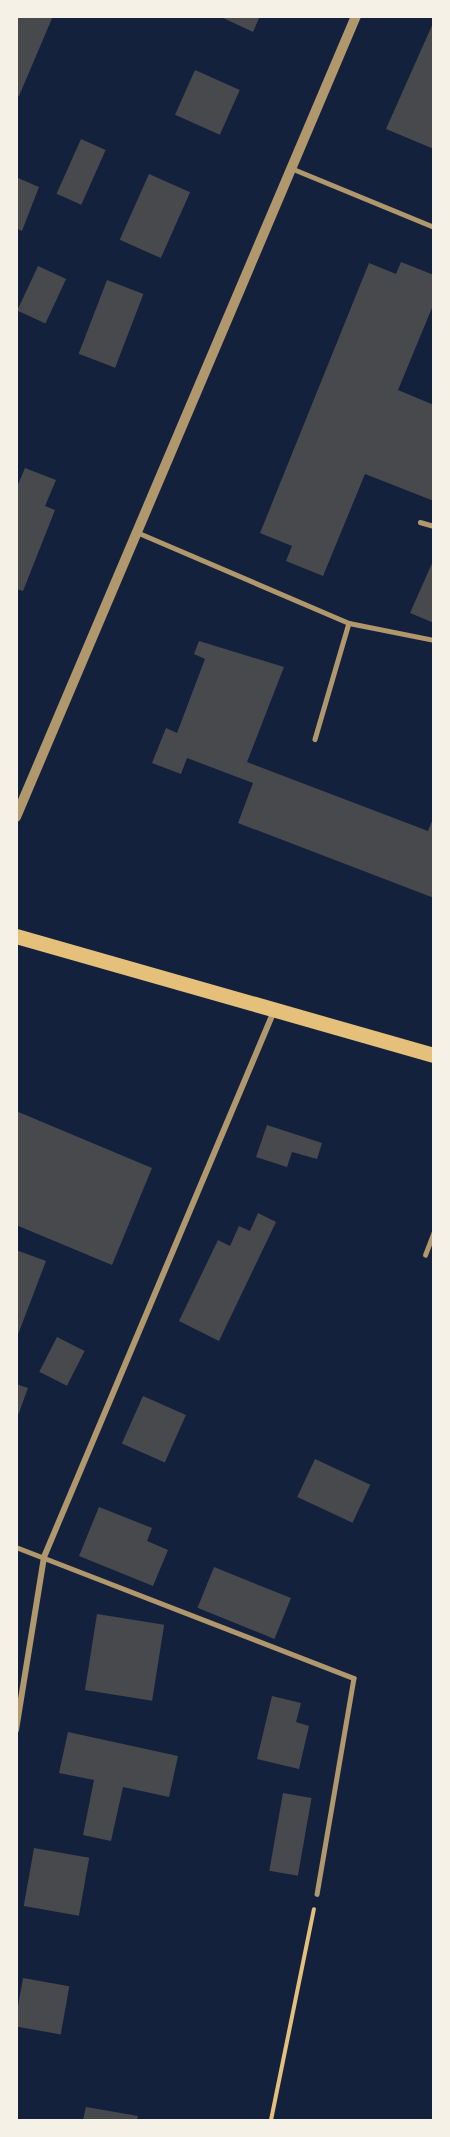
<!DOCTYPE html>
<html>
<head>
<meta charset="utf-8">
<style>
	body { margin:0 }
	#map { position:relative; width:450px; height:2137px; overflow:hidden; background:#14213d; font-family:"Fira Sans Condensed",sans-serif }
	div>[style] { position:absolute }
	[style*='--x'] { left:calc(var(--x)*1px); top:calc(var(--y)*1px); width:calc(var(--w)*1px); rotate:calc(var(--a)*1deg) }
	.building>* { inset:0; background:#48494c; transform-origin:0 0 }
	.path>* { height:4px; margin:-2px; padding:0 2px; transform-origin:2px; border-radius:2px; background:#e5c07b }
	.service>* { height:4.5px; margin:-2.25px; padding:0 2.25px; transform-origin:2.25px; border-radius:2.25px; background:#b1986c }
	.minor>* { height:6px; margin:-3px; padding:0 3px; transform-origin:3px; border-radius:3px; background:#b1986c }
	.tertiary>* { height:10px; margin:-5px; padding:0 5px; transform-origin:5px; border-radius:5px; background:#b1986c }
	.primary>* { height:15px; margin:-7.5px; padding:0 7.5px; transform-origin:7.5px; border-radius:7.5px; background:#e5c07b }
	span { translate:-50% -50%; white-space:nowrap; text-align:center; line-height:1.15; -webkit-text-stroke:4.5px #f6f1e7; paint-order:stroke }
	.frame { position:absolute; inset:0; border:18px solid #f6f1e7; pointer-events:none }
</style>
</head>
<body>
<div id="map">
	<div class="building">
		<i style="clip-path:polygon(16px 16px,53px 16px,19px 96px,16px 94px)"></i>
		<i style="clip-path:polygon(219px 16px,260px 16px,253px 32px)"></i>
		<i style="clip-path:polygon(434px 21px,434px 149px,386px 129px)"></i>
		<i style="left:195px;top:70px;width:49px;height:49px;rotate:24deg"></i>
		<i style="left:81px;top:139px;width:27px;height:60px;rotate:24deg"></i>
		<i style="left:149px;top:174px;width:45px;height:72px;rotate:24deg"></i>
		<i style="clip-path:polygon(18px 178px,39px 187px,22px 231px,16px 228px)"></i>
		<i style="clip-path:polygon(401px 262px,434px 275px,434px 303px,398px 390px,434px 405px,434px 501px,365px 474px,323px 576px,286px 561px,292px 546px,260px 533px,369px 263px,396px 274px)"></i>
		<i style="left:38px;top:266px;width:31px;height:49px;rotate:25deg"></i>
		<i style="left:107px;top:280px;width:39px;height:79px;rotate:21deg"></i>
		<i style="clip-path:polygon(25px 468px,56px 480px,45px 506px,55px 510px,23px 591px,16px 589px,16px 489px)"></i>
		<i style="clip-path:polygon(434px 559px,434px 623px,410px 613px)"></i>
		<i style="clip-path:polygon(199px 641px,284px 667px,247px 762px,428px 831px,434px 816px,434px 898px,238px 823px,253px 783px,187px 758px,181px 774px,152px 763px,166px 728px,177px 733px,205px 659px,194px 654px)"></i>
		<i style="clip-path:polygon(16px 1111px,152px 1168px,112px 1265px,16px 1225px)"></i>
		<i style="clip-path:polygon(267px 1125px,322px 1143px,317px 1159px,292px 1152px,287px 1167px,256px 1157px)"></i>
		<i style="clip-path:polygon(258px 1213px,276px 1222px,219px 1341px,179px 1321px,218px 1240px,230px 1246px,239px 1226px,250px 1231px)"></i>
		<i style="clip-path:polygon(16px 1250px,46px 1261px,17px 1337px,16px 1337px)"></i>
		<i style="left:57px;top:1337px;width:31px;height:39px;rotate:27deg"></i>
		<i style="clip-path:polygon(16px 1384px,28px 1388px,17px 1418px,16px 1418px)"></i>
		<i style="left:143px;top:1396px;width:47px;height:52px;rotate:24deg"></i>
		<i style="left:315px;top:1459px;width:61px;height:42px;rotate:25deg"></i>
		<i style="clip-path:polygon(99px 1507px,152px 1528px,147px 1541px,168px 1550px,153px 1586px,79px 1556px)"></i>
		<i style="left:214px;top:1567px;width:83px;height:44px;rotate:22deg"></i>
		<i style="left:97px;top:1614px;width:68px;height:77px;rotate:9deg"></i>
		<i style="clip-path:polygon(272px 1696px,301px 1703px,296px 1722px,309px 1726px,299px 1769px,257px 1759px)"></i>
		<i style="clip-path:polygon(68px 1732px,178px 1756px,169px 1797px,123px 1787px,111px 1841px,83px 1835px,94px 1780px,59px 1773px)"></i>
		<i style="left:283px;top:1793px;width:29px;height:79px;rotate:10deg"></i>
		<i style="left:34px;top:1848px;width:56px;height:59px;rotate:10deg"></i>
		<i style="left:23px;top:1978px;width:47px;height:49px;rotate:10deg"></i>
		<i style="clip-path:polygon(86px 2107px,138px 2116px,137px 2120px,83px 2120px)"></i>
	</div>
	<div class="path">
		<i style="--x:271;--y:2120;--w:215;--a:-78.5"></i>
	</div>
	<div class="service">
		<i style="--x:291;--y:168;--w:155;--a:22.4"></i>
		<i style="--x:420;--y:522;--w:15;--a:16"></i>
		<i style="--x:139;--y:533;--w:228;--a:23.2"></i>
		<i style="--x:349;--y:623;--w:121;--a:106.3"></i>
		<i style="--x:349;--y:623;--w:87;--a:11.3"></i>
		<i style="--x:425;--y:1255;--w:26;--a:-69"></i>
		<i style="--x:16;--y:1547;--w:362;--a:21.2"></i>
		<i style="--x:354;--y:1678;--w:219;--a:99.7"></i>
	</div>
	<div class="minor">
		<i style="--x:16;--y:1730;--w:175;--a:-80.8"></i>
		<i style="--x:44;--y:1557;--w:592;--a:-67.16"></i>
	</div>
	<div class="tertiary">
		<i style="--x:16;--y:817;--w:870;--a:-67"></i>
	</div>
	<div class="primary">
		<i style="--x:16;--y:936;--w:435;--a:15.9"></i>
	</div>
	<div class="frame"></div>
</div>
</body>
</html>
